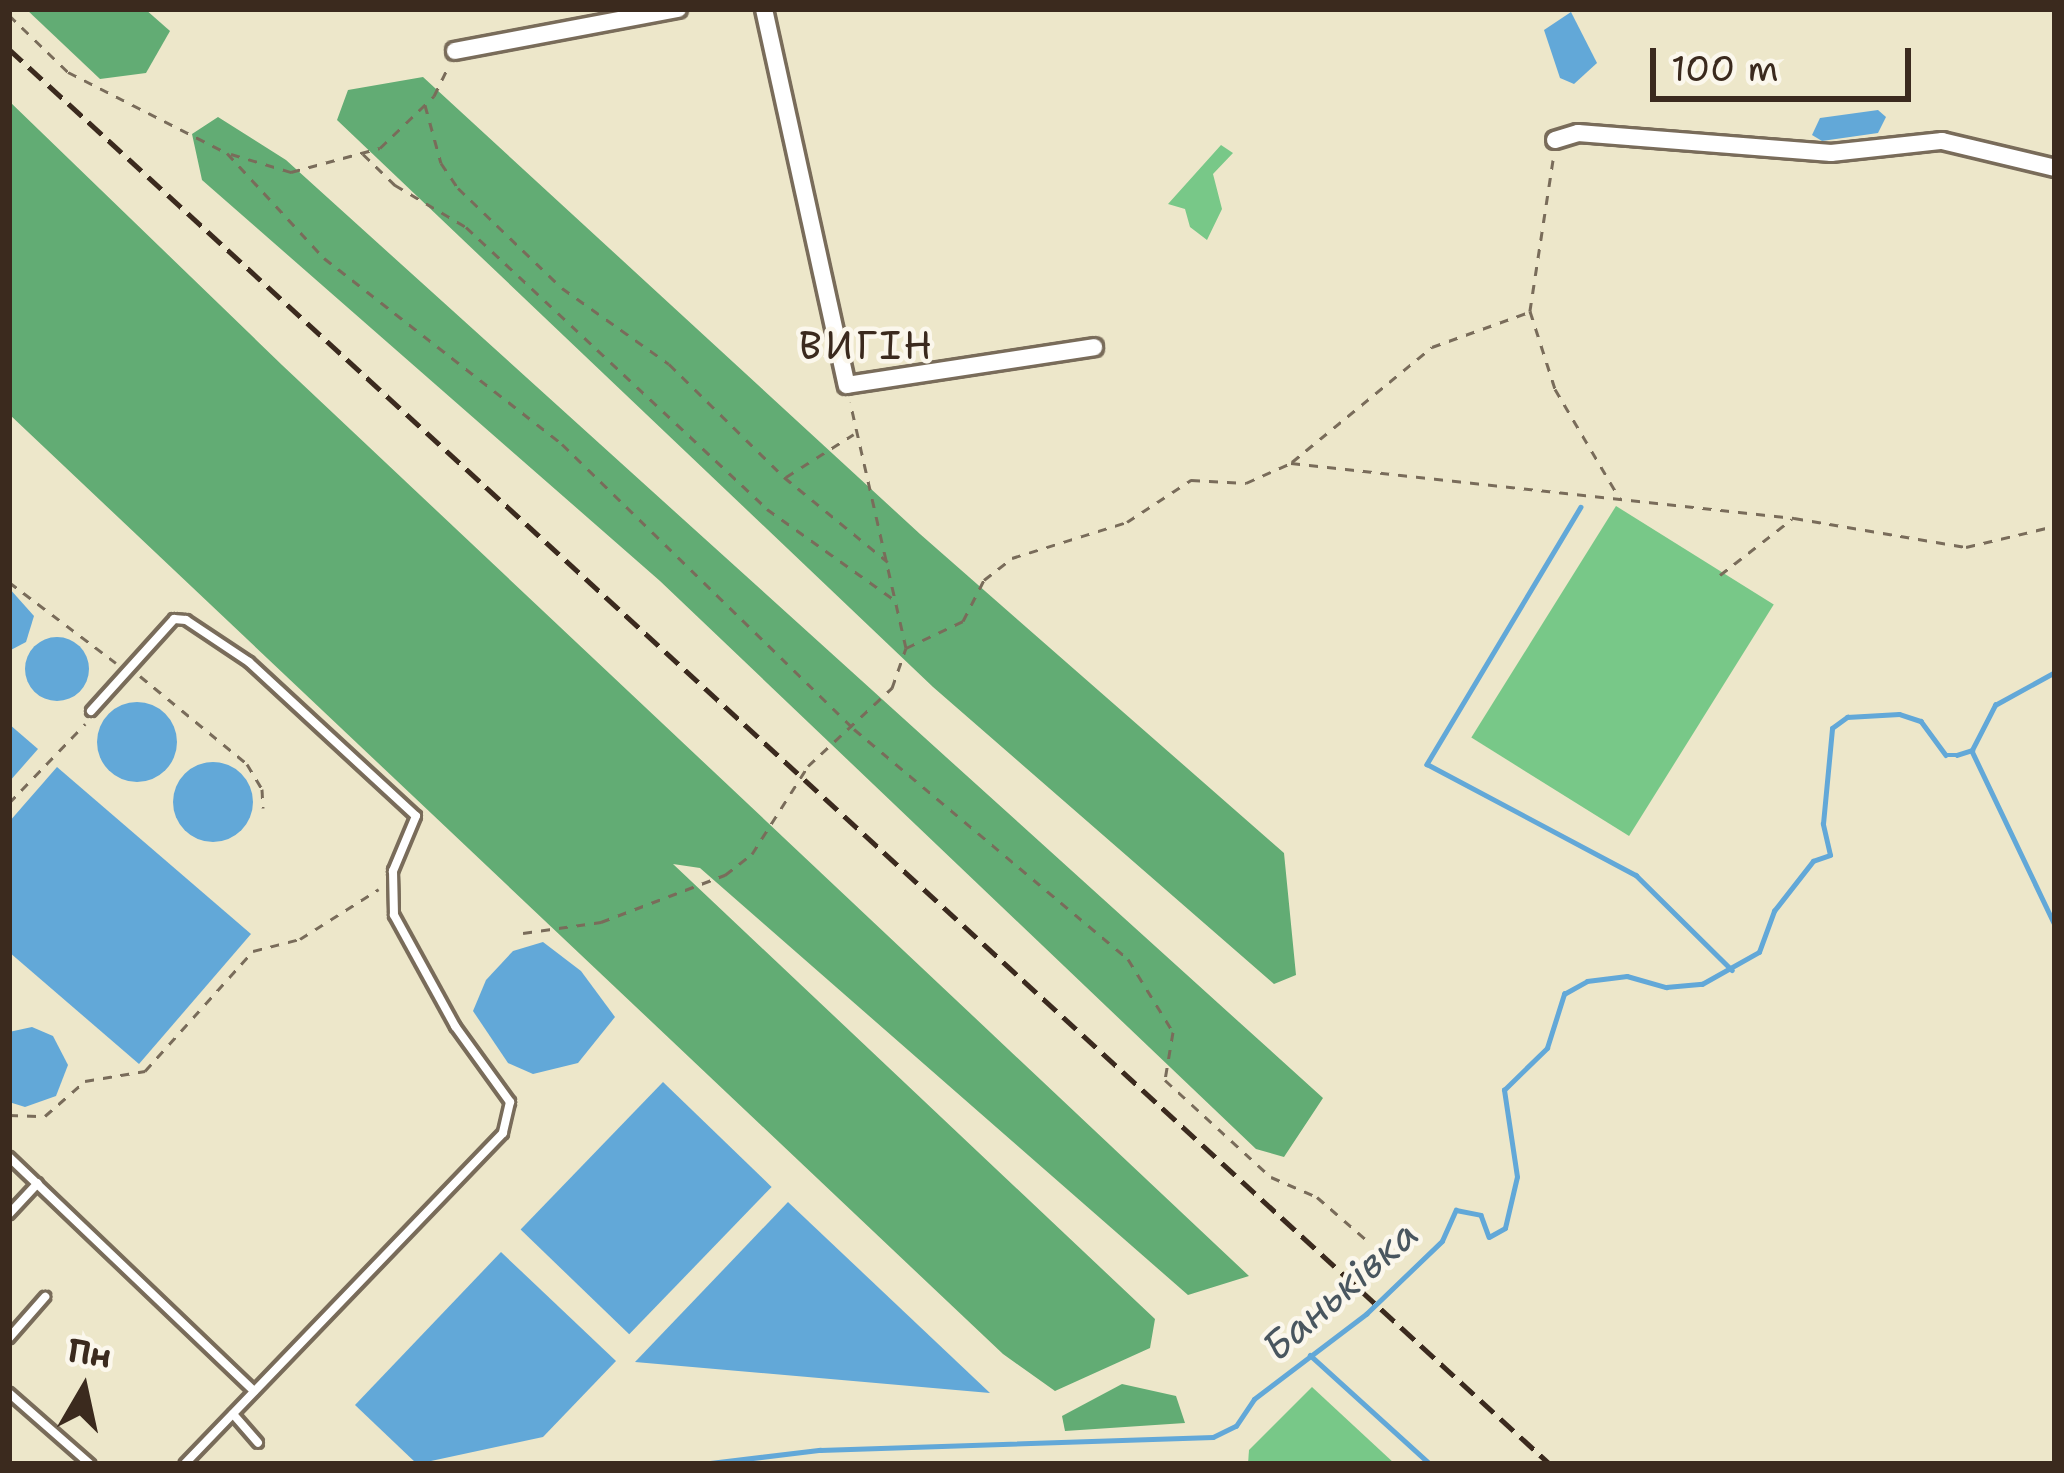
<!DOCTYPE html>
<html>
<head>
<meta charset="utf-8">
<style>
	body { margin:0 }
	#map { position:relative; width:2064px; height:1473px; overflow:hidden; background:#ede7ca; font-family:"Shantell Sans",sans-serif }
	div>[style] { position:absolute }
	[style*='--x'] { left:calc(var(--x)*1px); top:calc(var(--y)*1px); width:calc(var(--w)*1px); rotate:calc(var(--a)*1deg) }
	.green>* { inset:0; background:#78c888; transform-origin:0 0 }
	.forest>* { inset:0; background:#62ac74 }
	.water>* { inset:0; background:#62a8d8; transform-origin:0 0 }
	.round { border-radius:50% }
	.stream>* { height:4.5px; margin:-2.25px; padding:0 2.25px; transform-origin:2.25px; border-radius:2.25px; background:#62a8d8 }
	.path>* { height:3px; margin-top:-1.5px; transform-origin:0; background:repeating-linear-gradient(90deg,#796c5a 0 9px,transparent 0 18px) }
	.roads { filter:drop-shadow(3px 0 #796c5a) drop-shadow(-3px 0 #796c5a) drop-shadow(0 3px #796c5a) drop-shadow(0 -3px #796c5a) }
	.lane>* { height:8px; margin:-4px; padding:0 4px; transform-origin:4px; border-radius:4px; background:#fff }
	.street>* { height:16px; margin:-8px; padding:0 8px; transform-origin:8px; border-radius:8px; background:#fff }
	.rail>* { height:4.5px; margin-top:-2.25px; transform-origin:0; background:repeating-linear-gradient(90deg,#3b2a1e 0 18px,transparent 0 27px) }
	span { translate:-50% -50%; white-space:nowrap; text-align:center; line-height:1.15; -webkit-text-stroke:9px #fbf7ec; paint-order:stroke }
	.neighbourhood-label { font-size:39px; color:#3b2a1e; letter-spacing:3px }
	.water-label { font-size:39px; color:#49565f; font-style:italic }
	.frame { position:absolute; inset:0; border:12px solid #3b2a1e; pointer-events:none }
	.north { position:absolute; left:24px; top:1329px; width:120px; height:120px; -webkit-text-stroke:9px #fbf7ec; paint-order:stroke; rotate:9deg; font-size:33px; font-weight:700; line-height:48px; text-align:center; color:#3b2a1e }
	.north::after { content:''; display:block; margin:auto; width:42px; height:54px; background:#3b2a1e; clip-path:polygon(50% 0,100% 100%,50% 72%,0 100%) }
	.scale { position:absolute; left:1650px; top:48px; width:261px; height:54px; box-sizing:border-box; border:6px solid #3b2a1e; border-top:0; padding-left:15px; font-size:36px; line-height:42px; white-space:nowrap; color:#3b2a1e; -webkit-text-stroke:9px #fbf7ec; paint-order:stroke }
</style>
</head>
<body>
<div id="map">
	<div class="green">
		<i style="clip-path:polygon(1221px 145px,1233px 153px,1213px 174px,1222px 209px,1207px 240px,1190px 227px,1185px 209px,1168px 204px)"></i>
		<i style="left:1616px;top:506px;width:186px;height:273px;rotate:32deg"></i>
		<i style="clip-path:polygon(1312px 1387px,1395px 1464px,1248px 1464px,1249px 1450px)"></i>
	</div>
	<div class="forest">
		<i style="clip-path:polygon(26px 9px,145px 9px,170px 31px,146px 73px,100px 79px)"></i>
		<i style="clip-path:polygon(423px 77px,920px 534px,1284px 853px,1296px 975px,1274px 984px,933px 687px,337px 120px,348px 90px)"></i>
		<i style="clip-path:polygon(9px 101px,282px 365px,1249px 1276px,1188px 1295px,700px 868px,673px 864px,1155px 1319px,1150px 1348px,1055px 1391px,1003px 1354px,9px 414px)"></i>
		<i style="clip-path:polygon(218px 117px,286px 160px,1323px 1098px,1284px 1157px,1256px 1149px,660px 581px,202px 180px,192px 134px)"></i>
		<i style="clip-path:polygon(1122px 1384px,1176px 1396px,1185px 1423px,1065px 1431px,1062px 1416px)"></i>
	</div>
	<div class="water">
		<i style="clip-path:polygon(1571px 12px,1597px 63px,1574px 84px,1560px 78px,1544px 30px)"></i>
		<i style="clip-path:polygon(1878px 110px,1886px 117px,1878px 133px,1822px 141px,1812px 135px,1820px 118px)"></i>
		<i style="clip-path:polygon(9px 588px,34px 616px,26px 642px,9px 651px)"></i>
		<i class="round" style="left:25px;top:637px;width:64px;height:64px"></i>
		<i class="round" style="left:97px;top:702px;width:80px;height:80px"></i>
		<i style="clip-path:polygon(9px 724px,38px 749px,9px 782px)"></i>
		<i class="round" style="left:173px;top:762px;width:80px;height:80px"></i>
		<i style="clip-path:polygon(57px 767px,251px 934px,139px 1064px,9px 952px,9px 822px)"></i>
		<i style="clip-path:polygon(543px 942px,581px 971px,615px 1017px,578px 1063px,533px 1074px,508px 1063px,473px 1011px,486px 980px,513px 951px)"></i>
		<i style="clip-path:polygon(32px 1027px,53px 1036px,68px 1065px,56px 1096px,25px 1107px,9px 1102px,9px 1032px)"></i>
		<i style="left:663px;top:1082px;width:151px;height:205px;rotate:44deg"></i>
		<i style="clip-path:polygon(788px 1202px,990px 1393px,635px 1362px)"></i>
		<i style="clip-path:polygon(501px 1252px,616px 1361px,543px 1437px,417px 1464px,355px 1405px)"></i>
	</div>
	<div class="stream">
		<i style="--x:1581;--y:507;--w:300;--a:120.9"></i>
		<i style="--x:1427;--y:764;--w:237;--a:28"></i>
		<i style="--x:1636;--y:875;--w:135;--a:44.7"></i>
		<i style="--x:1972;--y:751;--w:193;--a:64.5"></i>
		<i style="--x:1310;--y:1355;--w:162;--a:42.2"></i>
		<i style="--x:702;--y:1464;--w:119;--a:-6.8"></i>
		<i style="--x:820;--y:1450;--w:393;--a:-1.9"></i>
		<i style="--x:1213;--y:1437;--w:25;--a:-26"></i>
		<i style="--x:1236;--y:1426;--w:32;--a:-56"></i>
		<i style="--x:1254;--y:1399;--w:141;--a:-37.2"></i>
		<i style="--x:1366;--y:1314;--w:105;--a:-43.8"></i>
		<i style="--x:1442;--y:1241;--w:34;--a:-66"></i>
		<i style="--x:1456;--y:1210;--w:25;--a:11"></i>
		<i style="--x:1481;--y:1215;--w:23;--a:70"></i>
		<i style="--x:1489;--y:1237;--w:18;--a:-29"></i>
		<i style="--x:1505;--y:1228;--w:52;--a:-76.8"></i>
		<i style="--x:1517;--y:1177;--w:88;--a:-98.5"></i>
		<i style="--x:1504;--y:1090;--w:60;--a:-44.3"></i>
		<i style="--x:1547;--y:1048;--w:57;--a:-72.5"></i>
		<i style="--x:1564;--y:994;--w:26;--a:-29"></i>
		<i style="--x:1587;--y:981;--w:40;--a:-7.1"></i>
		<i style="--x:1627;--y:976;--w:41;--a:15.8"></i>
		<i style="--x:1666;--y:987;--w:36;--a:-5"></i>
		<i style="--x:1702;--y:984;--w:65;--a:-29.3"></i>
		<i style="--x:1759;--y:952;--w:44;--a:-69.9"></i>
		<i style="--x:1774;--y:911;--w:63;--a:-52"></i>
		<i style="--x:1813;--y:861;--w:18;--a:-19"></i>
		<i style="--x:1830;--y:855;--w:32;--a:-103"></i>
		<i style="--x:1823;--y:824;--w:96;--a:-84.6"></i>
		<i style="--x:1832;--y:728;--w:19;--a:-36"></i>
		<i style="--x:1847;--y:717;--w:52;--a:-3.3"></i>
		<i style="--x:1899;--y:714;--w:23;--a:18"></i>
		<i style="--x:1921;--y:721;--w:42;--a:53.7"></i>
		<i style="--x:1946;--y:755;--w:11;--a:0"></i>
		<i style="--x:1957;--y:755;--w:16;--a:-18"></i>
		<i style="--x:1972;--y:750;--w:51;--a:-62.9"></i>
		<i style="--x:1995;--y:705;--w:68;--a:-28.8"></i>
	</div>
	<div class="path">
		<i style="--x:9;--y:15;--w:82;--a:44"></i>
		<i style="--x:68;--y:72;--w:178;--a:27"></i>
		<i style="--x:227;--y:153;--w:143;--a:47.3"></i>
		<i style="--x:324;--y:258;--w:302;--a:38"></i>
		<i style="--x:562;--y:444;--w:408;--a:44.3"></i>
		<i style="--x:854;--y:729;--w:358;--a:40"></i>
		<i style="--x:1128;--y:959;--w:86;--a:58.3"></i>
		<i style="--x:1173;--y:1032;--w:49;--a:99.5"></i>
		<i style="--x:1165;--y:1080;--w:144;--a:42.5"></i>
		<i style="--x:1271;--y:1177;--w:50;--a:23.5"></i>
		<i style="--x:1317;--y:1197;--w:70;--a:41"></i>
		<i style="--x:425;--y:105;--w:60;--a:74.6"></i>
		<i style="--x:441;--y:163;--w:30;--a:56"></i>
		<i style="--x:458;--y:188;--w:144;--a:43.9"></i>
		<i style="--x:562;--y:288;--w:131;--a:35.4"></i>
		<i style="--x:669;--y:364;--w:161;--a:44.5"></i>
		<i style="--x:784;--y:477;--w:134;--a:39.3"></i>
		<i style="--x:231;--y:154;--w:63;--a:16.7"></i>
		<i style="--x:291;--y:172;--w:92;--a:-15.1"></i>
		<i style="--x:380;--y:148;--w:75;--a:-43.9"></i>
		<i style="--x:434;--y:96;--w:30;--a:-64"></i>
		<i style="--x:363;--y:154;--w:45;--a:44.1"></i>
		<i style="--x:395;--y:185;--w:82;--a:30.6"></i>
		<i style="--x:466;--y:227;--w:412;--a:43.1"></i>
		<i style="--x:767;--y:509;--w:155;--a:35.5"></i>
		<i style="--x:1553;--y:160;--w:153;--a:98.7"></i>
		<i style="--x:1530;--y:311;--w:82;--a:72.2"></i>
		<i style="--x:1555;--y:389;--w:128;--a:59.4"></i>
		<i style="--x:1292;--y:462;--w:181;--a:-39.4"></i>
		<i style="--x:1432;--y:347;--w:103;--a:-19.8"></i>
		<i style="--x:786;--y:477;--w:80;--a:-32.3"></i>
		<i style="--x:1720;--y:575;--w:91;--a:-37.9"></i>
		<i style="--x:9;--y:582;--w:134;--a:37.1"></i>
		<i style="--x:906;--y:648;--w:63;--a:-25.3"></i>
		<i style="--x:963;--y:621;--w:46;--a:-62.9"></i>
		<i style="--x:984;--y:580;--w:36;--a:-38"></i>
		<i style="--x:1012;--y:558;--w:121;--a:-17.4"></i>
		<i style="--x:1127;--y:522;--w:77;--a:-33.3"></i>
		<i style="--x:1191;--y:480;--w:55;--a:3.1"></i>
		<i style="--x:1246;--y:483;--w:49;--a:-24"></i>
		<i style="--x:1291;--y:463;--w:506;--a:6.24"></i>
		<i style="--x:1794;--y:518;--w:174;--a:9.6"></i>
		<i style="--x:1966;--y:547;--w:91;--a:-13.3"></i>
		<i style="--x:140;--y:676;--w:139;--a:39.4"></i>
		<i style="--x:247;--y:764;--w:29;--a:59"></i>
		<i style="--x:262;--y:789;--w:19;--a:87"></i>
		<i style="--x:9;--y:803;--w:110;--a:-46.1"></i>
		<i style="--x:523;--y:933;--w:79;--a:-8"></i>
		<i style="--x:601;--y:922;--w:133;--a:-20.8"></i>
		<i style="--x:725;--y:875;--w:34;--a:-38"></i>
		<i style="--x:752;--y:854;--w:104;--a:-57.5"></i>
		<i style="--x:808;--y:766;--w:115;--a:-42.9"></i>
		<i style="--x:892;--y:688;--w:42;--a:-70.7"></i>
		<i style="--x:906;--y:648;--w:252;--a:-102.8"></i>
		<i style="--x:9;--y:1115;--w:36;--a:2"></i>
		<i style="--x:45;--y:1116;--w:53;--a:-41.2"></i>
		<i style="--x:85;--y:1081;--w:61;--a:-9.5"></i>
		<i style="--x:145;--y:1071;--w:161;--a:-48"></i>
		<i style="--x:253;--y:951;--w:49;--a:-14.3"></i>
		<i style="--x:300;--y:939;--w:93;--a:-32.3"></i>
	</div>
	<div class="roads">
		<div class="lane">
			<i style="--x:91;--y:711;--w:124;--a:-47.9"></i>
			<i style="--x:174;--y:619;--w:12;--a:5"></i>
			<i style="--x:186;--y:620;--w:76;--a:33.7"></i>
			<i style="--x:249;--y:662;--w:227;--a:42.7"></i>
			<i style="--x:416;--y:816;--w:60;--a:112.7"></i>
			<i style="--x:393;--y:871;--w:44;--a:88.7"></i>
			<i style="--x:394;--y:915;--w:127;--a:61.2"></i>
			<i style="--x:455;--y:1026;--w:94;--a:54.1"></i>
			<i style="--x:510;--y:1102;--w:32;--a:103"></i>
			<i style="--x:503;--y:1133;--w:459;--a:133.9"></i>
			<i style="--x:9;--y:1157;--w:339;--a:43.7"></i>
			<i style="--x:9;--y:1214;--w:42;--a:-46.9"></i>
			<i style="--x:9;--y:1338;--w:55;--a:-48.7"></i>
			<i style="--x:9;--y:1393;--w:108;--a:41.2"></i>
			<i style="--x:233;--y:1414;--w:38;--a:49"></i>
		</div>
		<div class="street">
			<i style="--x:764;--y:9;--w:385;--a:77.6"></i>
			<i style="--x:847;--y:385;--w:250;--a:-8.7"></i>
			<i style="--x:455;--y:51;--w:227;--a:-10.7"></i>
			<i style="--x:1555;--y:140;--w:24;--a:-17"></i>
			<i style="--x:1578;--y:133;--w:254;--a:4.5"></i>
			<i style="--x:1831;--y:153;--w:112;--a:-6.2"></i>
			<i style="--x:1942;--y:141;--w:116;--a:13.4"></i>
		</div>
	</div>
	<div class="rail">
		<i style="--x:9;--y:49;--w:2092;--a:42.56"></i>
	</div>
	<div class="neighbourhood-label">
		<span style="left:867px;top:345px">ВИГІН</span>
	</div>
	<div class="water-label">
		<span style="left:1340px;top:1290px;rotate:-41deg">Баньківка</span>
	</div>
	<div class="frame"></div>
	<div class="north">Пн</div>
	<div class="scale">100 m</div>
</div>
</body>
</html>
